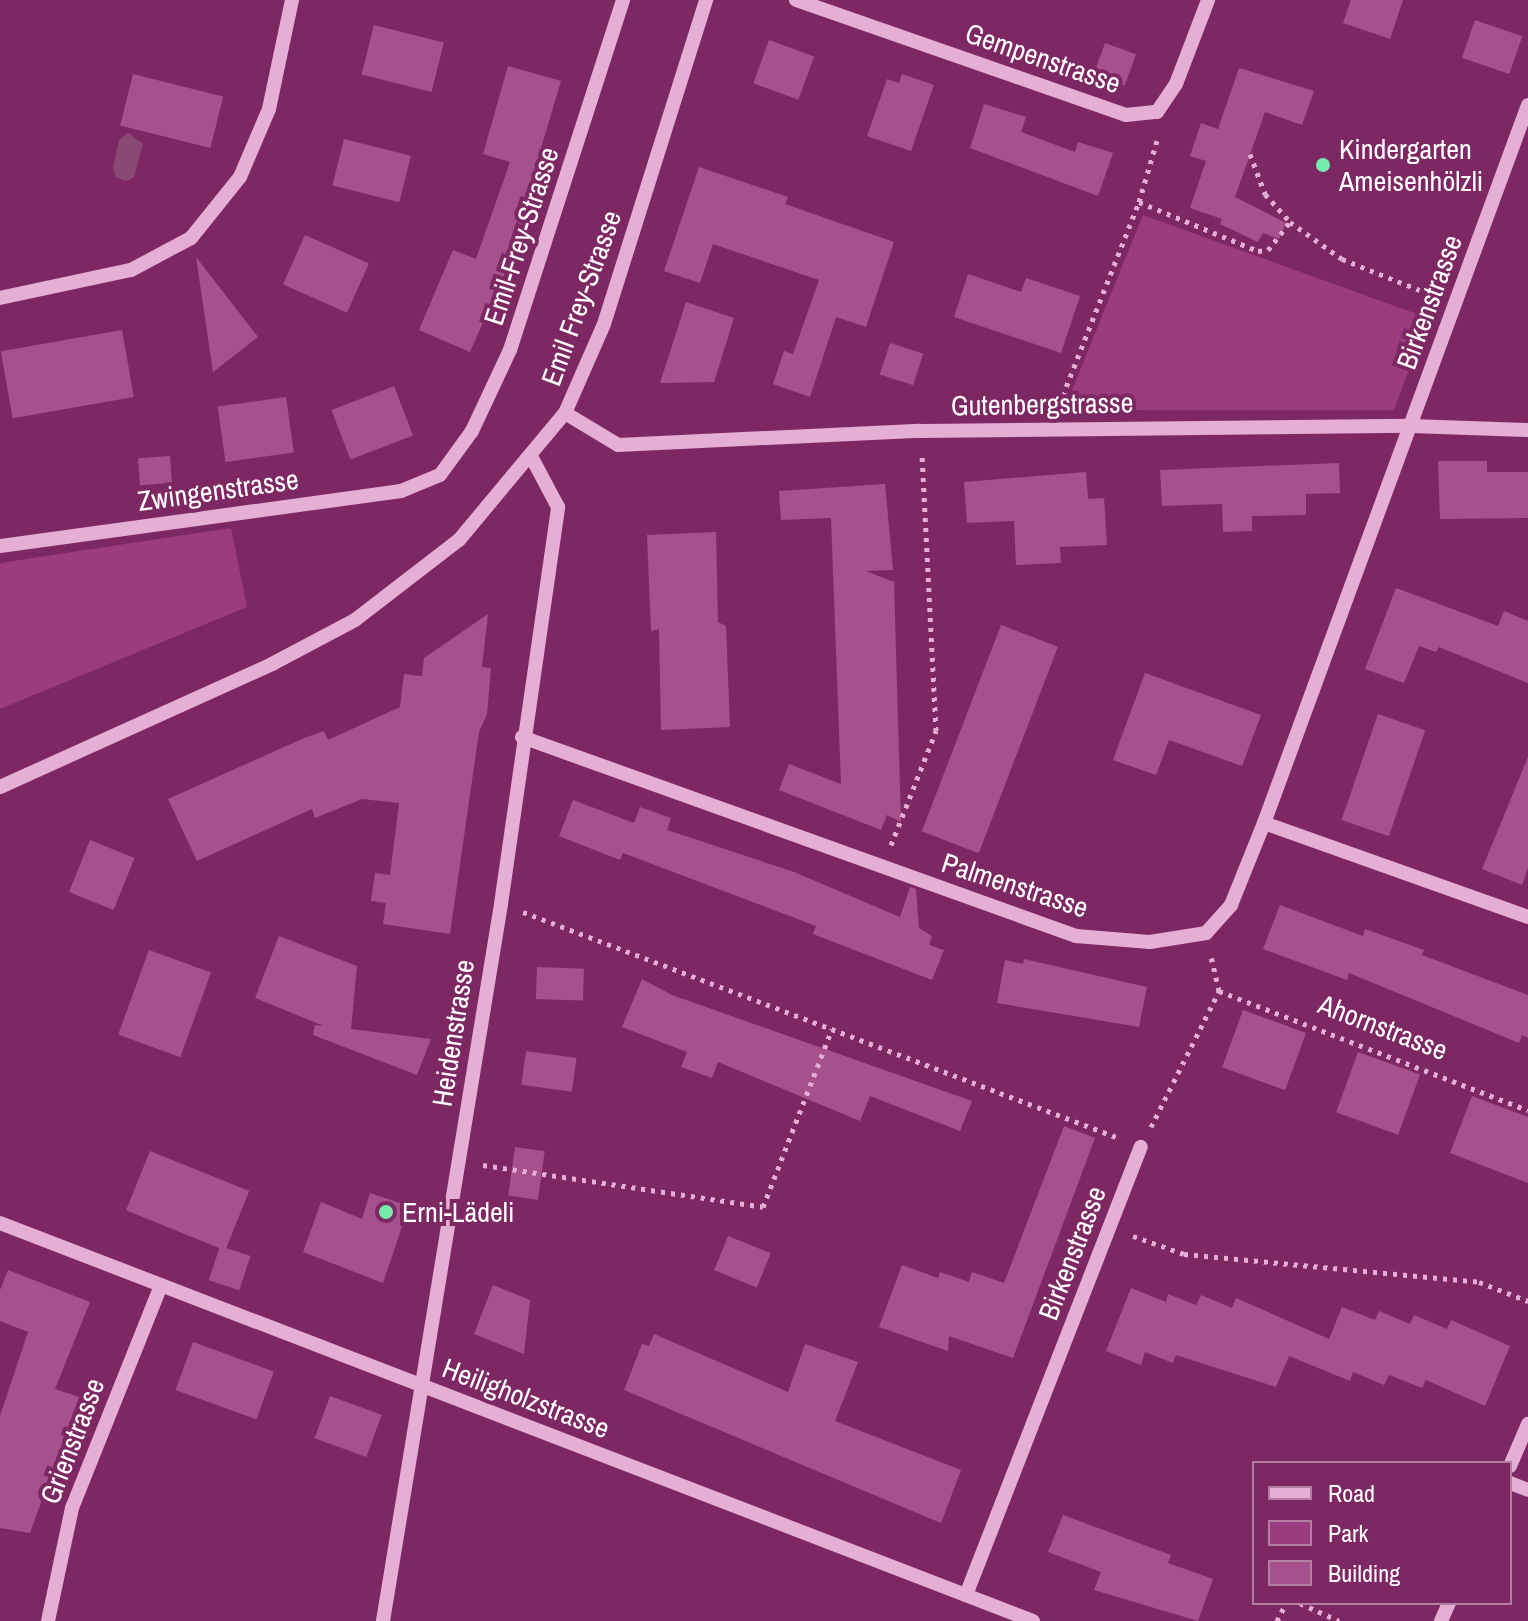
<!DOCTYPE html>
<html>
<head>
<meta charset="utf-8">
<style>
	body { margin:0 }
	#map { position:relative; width:1528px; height:1621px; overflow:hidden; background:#7e2863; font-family:"Archivo Narrow",sans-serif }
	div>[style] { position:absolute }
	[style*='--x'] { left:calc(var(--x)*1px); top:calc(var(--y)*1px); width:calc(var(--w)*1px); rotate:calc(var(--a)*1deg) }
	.green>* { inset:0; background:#9b3c7e }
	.water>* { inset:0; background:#894b75 }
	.building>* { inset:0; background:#a6518c; transform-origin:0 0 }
	.path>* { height:5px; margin-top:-2.5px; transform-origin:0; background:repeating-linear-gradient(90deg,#e5aed4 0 4px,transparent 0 10px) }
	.minor>* { height:14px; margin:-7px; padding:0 7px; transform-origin:7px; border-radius:7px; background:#e5aed4 }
	.dots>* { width:22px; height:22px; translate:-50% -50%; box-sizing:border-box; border:4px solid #7e2863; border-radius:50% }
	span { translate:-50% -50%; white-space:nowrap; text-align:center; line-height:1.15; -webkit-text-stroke:8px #7e2863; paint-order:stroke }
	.street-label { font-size:28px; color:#fff }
	.poi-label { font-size:28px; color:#fff }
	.left { translate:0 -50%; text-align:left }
	.legend { position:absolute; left:1252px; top:1461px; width:260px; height:144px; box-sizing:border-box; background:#7e2863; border:2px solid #b27ea1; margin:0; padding:10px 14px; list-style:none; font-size:24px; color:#fff }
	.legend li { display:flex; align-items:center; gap:16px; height:40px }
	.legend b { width:40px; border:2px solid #b27ea1 }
</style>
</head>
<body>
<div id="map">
	<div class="green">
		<i style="clip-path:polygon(1143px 215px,1428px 318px,1394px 410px,1064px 410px)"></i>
		<i style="clip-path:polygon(231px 528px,247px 607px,0 709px,0 563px)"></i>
	</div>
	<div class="water">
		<i style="clip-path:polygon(128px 133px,143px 144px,134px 177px,126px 181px,116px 177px,113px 168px,119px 140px)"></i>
	</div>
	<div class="building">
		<i style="clip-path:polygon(1351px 0,1403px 0,1390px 39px,1343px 23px)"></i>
		<i style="left:1475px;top:20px;width:50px;height:40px;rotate:19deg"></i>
		<i style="left:374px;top:25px;width:72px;height:51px;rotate:14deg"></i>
		<i style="left:769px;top:40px;width:48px;height:46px;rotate:20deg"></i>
		<i style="left:1105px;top:43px;width:33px;height:33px;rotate:20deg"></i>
		<i style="clip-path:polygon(508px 66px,561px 81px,525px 202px,535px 205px,470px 352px,419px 330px,453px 250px,476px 259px,510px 162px,483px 154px)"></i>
		<i style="clip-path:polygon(1239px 68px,1314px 91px,1302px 125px,1265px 112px,1235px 197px,1286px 223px,1279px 239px,1263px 233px,1258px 242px,1220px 224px,1222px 219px,1190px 208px,1206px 161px,1190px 156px,1201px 123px,1218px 129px)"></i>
		<i style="left:133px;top:74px;width:93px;height:53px;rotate:14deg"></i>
		<i style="clip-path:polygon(902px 74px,934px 85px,911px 151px,867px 136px,887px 79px,899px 83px)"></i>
		<i style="clip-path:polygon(984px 104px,1026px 117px,1021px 132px,1075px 152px,1078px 142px,1113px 153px,1098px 196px,970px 148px)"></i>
		<i style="left:344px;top:139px;width:69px;height:48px;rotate:14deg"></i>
		<i style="clip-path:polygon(699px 167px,788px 197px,785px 204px,894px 242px,866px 327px,836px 317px,810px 397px,773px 384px,784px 351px,793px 354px,819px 280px,713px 244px,700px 283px,664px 271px)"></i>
		<i style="left:305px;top:235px;width:70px;height:54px;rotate:24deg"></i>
		<i style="clip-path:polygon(196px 257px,258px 337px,213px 372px)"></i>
		<i style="clip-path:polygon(968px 274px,1021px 292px,1026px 278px,1080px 296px,1061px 353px,954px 317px)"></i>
		<i style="clip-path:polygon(686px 302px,734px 318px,714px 382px,660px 383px)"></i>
		<i style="left:122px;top:330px;width:68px;height:123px;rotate:80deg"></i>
		<i style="left:890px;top:343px;width:35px;height:33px;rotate:18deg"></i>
		<i style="left:394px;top:386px;width:53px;height:67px;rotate:69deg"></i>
		<i style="left:286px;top:397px;width:56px;height:69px;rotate:82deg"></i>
		<i style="left:170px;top:456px;width:27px;height:32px;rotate:86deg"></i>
		<i style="clip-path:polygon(1438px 461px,1487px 461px,1487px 472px,1528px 472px,1528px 518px,1440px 519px)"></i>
		<i style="clip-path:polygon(1339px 463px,1340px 493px,1306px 494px,1306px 515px,1252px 516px,1252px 531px,1223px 532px,1222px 504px,1162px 506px,1160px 470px)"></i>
		<i style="clip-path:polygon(1086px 472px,1088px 499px,1104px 498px,1107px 545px,1060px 547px,1061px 563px,1016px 565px,1014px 521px,967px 523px,964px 482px)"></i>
		<i style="clip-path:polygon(885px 484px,893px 570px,866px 571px,894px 582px,901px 822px,887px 815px,881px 830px,779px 790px,789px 764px,841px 784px,831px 518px,781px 520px,779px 491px)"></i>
		<i style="clip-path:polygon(716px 532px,718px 622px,726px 626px,730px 727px,661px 730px,659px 629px,651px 631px,647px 535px)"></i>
		<i style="clip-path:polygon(1396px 588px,1498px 626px,1504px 611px,1528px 621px,1528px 683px,1439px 647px,1436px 652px,1419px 646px,1404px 683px,1365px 669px)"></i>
		<i style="clip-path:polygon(488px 614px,482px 667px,491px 668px,487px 714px,479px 732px,450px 934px,383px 924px,386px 903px,371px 901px,375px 873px,390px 875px,399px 803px,362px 799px,315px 818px,312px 809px,197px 861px,168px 799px,304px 738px,324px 731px,328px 740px,400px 707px,404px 674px,422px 676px,424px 658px)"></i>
		<i style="left:1001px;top:625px;width:61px;height:221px;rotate:21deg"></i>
		<i style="clip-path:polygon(1145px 673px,1261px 715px,1242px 766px,1169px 740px,1156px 775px,1113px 760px)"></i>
		<i style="left:1378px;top:714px;width:50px;height:112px;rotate:19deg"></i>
		<i style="clip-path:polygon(1528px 757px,1528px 868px,1522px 885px,1482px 869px)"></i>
		<i style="clip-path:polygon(573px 800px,634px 823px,640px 807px,671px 818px,667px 830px,794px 872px,900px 917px,910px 887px,916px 889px,919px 928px,932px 936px,929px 945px,944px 950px,932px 980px,813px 934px,816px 926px,623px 853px,620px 860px,559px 836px)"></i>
		<i style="left:90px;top:840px;width:48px;height:56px;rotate:22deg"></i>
		<i style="clip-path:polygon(1280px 905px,1363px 936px,1365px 929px,1424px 950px,1422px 955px,1528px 995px,1528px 1038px,1522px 1035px,1519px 1043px,1349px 973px,1347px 980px,1263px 949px)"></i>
		<i style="clip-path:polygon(279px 936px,357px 966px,351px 1029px,431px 1039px,417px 1075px,313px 1035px,315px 1025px,324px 1026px,255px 998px)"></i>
		<i style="left:149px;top:950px;width:66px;height:90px;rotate:20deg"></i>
		<i style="clip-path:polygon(1024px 959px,1147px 987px,1139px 1027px,997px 1003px,1005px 960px,1023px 964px)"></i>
		<i style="left:537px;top:967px;width:47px;height:32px;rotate:2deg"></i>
		<i style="clip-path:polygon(642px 979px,672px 995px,972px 1101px,960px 1131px,870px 1096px,860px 1121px,718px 1062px,712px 1078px,681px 1067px,687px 1052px,622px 1027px)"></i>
		<i style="left:1243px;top:1010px;width:67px;height:61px;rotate:20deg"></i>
		<i style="left:526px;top:1051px;width:51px;height:34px;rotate:8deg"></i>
		<i style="left:1358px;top:1052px;width:66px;height:64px;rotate:20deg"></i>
		<i style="clip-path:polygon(1472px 1096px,1528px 1117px,1528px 1183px,1450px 1153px)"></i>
		<i style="clip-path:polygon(1064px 1126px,1095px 1138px,1013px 1358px,949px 1336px,948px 1351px,879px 1327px,902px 1265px,938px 1278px,940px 1272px,969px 1282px,972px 1272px,1004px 1283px)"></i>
		<i style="left:515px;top:1147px;width:30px;height:49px;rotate:8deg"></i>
		<i style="left:150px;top:1151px;width:107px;height:64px;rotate:22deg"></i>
		<i style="clip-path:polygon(370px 1193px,409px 1206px,383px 1283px,303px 1252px,321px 1202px,362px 1219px)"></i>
		<i style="left:728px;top:1236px;width:46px;height:37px;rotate:22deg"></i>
		<i style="left:220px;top:1246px;width:32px;height:36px;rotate:18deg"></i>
		<i style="clip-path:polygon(8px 1270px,90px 1302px,55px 1389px,79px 1397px,30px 1533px,0 1528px,0 1416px,28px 1332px,0 1321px,0 1290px)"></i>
		<i style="clip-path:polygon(493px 1285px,530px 1300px,524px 1354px,474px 1334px)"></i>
		<i style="clip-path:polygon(1131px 1288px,1166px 1302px,1168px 1294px,1196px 1305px,1201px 1295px,1232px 1308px,1236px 1298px,1329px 1339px,1342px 1307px,1375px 1320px,1379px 1311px,1410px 1324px,1414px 1315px,1447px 1329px,1451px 1320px,1510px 1346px,1485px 1406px,1426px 1380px,1422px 1388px,1389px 1375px,1384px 1385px,1353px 1372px,1350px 1381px,1289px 1356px,1276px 1387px,1176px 1355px,1173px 1363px,1145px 1352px,1141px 1365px,1106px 1351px)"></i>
		<i style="clip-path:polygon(654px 1334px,788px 1392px,805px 1344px,858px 1362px,835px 1421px,961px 1470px,941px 1523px,624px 1390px,642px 1344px,649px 1346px)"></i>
		<i style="left:193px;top:1342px;width:86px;height:51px;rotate:20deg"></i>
		<i style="left:330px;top:1396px;width:55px;height:45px;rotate:20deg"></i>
		<i style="clip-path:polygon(1063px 1515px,1171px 1555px,1168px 1563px,1213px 1579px,1198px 1621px,1094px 1590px,1101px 1572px,1048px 1552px)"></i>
	</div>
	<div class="path">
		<i style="--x:1250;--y:154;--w:43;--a:69.4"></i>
		<i style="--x:1265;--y:194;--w:38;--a:48"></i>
		<i style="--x:1290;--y:222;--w:64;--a:35.4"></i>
		<i style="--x:1342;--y:259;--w:97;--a:21.8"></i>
		<i style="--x:1139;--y:202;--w:129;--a:22.4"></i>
		<i style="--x:1258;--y:251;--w:10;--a:-6"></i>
		<i style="--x:1268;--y:250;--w:36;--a:-52"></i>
		<i style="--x:1059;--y:405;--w:218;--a:-68.5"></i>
		<i style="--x:1139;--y:202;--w:68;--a:-73.7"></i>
		<i style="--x:891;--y:845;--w:123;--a:-68.5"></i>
		<i style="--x:936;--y:731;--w:275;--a:-92.9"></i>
		<i style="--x:523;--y:912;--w:637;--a:20.77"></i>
		<i style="--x:1219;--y:991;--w:331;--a:21.1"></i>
		<i style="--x:1151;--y:1127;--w:152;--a:-63.4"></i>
		<i style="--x:1219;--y:991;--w:35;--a:-103"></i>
		<i style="--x:483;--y:1165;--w:283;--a:8.5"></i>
		<i style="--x:763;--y:1207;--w:191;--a:-68.8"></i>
		<i style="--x:1133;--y:1236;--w:54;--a:19.4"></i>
		<i style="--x:1184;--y:1254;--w:296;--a:5.4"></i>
		<i style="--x:1479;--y:1282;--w:53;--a:21.2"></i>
		<i style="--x:1300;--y:1603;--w:43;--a:24.8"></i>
		<i style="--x:1277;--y:1621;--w:20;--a:-63"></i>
	</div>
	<div class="minor">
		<i style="--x:796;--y:0;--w:349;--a:19.2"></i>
		<i style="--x:1126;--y:115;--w:31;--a:-6"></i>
		<i style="--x:1157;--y:112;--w:34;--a:-56"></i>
		<i style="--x:1176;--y:84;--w:90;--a:-69.1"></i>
		<i style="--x:0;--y:298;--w:134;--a:-12.1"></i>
		<i style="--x:131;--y:270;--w:68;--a:-28.1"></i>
		<i style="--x:191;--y:238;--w:78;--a:-51.2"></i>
		<i style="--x:240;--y:177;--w:74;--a:-66.9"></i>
		<i style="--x:269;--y:109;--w:111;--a:-78.1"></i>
		<i style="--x:565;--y:413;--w:62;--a:31.1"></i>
		<i style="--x:618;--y:445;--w:302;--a:-2.7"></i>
		<i style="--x:920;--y:431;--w:491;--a:-0.6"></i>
		<i style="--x:1411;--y:426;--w:117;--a:2"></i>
		<i style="--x:0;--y:546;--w:405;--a:-7.8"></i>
		<i style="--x:401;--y:491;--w:42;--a:-22.3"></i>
		<i style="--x:440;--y:475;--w:54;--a:-54"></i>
		<i style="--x:472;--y:431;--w:89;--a:-64.9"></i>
		<i style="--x:510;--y:350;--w:368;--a:-72.1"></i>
		<i style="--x:522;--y:737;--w:589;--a:19.76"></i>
		<i style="--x:1076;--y:936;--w:74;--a:4.6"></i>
		<i style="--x:1150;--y:942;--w:57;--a:-9.1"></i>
		<i style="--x:1206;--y:933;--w:38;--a:-48"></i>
		<i style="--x:1231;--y:905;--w:88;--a:-68.1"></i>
		<i style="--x:1264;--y:823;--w:765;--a:-69.81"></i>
		<i style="--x:0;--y:787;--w:299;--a:-24.3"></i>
		<i style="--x:272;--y:664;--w:94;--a:-27.9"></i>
		<i style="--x:355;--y:620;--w:131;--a:-37.6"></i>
		<i style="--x:459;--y:540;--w:165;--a:-50.2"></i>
		<i style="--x:565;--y:413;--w:97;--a:-66.3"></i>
		<i style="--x:604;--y:324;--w:340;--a:-72.5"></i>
		<i style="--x:1264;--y:823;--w:280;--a:19.6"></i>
		<i style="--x:0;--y:1223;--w:1107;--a:21.07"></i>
		<i style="--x:1510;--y:1466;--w:46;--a:-66.8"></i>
		<i style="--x:1510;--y:1483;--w:19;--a:21"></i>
		<i style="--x:966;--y:1595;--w:481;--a:-68.7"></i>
		<i style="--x:48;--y:1621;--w:116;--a:-78"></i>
		<i style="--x:72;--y:1508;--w:240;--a:-68.2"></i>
		<i style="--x:383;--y:1621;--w:727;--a:-80.65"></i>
		<i style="--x:501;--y:904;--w:401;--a:-81.8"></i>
		<i style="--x:558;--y:507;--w:55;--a:-118"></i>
		<i style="--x:1441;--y:1621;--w:20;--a:-66"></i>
	</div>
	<div class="dots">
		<i style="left:1323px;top:165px;background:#75ecac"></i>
		<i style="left:386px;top:1212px;background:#75ecac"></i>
	</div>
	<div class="street-label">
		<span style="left:1043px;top:58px;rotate:19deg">Gempenstrasse</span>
		<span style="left:521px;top:236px;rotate:-72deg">Emil-Frey-Strasse</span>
		<span style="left:581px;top:298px;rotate:-70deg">Emil Frey-Strasse</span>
		<span style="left:1429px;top:302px;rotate:-70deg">Birkenstrasse</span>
		<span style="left:1042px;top:404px;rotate:-1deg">Gutenbergstrasse</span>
		<span style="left:218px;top:490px;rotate:-8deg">Zwingenstrasse</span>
		<span style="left:1015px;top:885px;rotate:18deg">Palmenstrasse</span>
		<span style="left:1383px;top:1027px;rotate:21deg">Ahornstrasse</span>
		<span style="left:453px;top:1033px;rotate:-81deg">Heidenstrasse</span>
		<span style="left:1072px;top:1253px;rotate:-69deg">Birkenstrasse</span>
		<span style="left:526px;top:1398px;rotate:21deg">Heiligholzstrasse</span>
		<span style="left:72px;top:1441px;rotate:-69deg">Grienstrasse</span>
	</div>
	<div class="poi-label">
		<span class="left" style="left:1339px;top:165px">Kindergarten<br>Ameisenhölzli</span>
		<span class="left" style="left:402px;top:1212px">Erni-Lädeli</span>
	</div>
	<ul class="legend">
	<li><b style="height:10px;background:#e5aed4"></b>Road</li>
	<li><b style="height:22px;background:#9b3c7e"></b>Park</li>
	<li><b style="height:22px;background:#a6518c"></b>Building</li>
	</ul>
</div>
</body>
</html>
